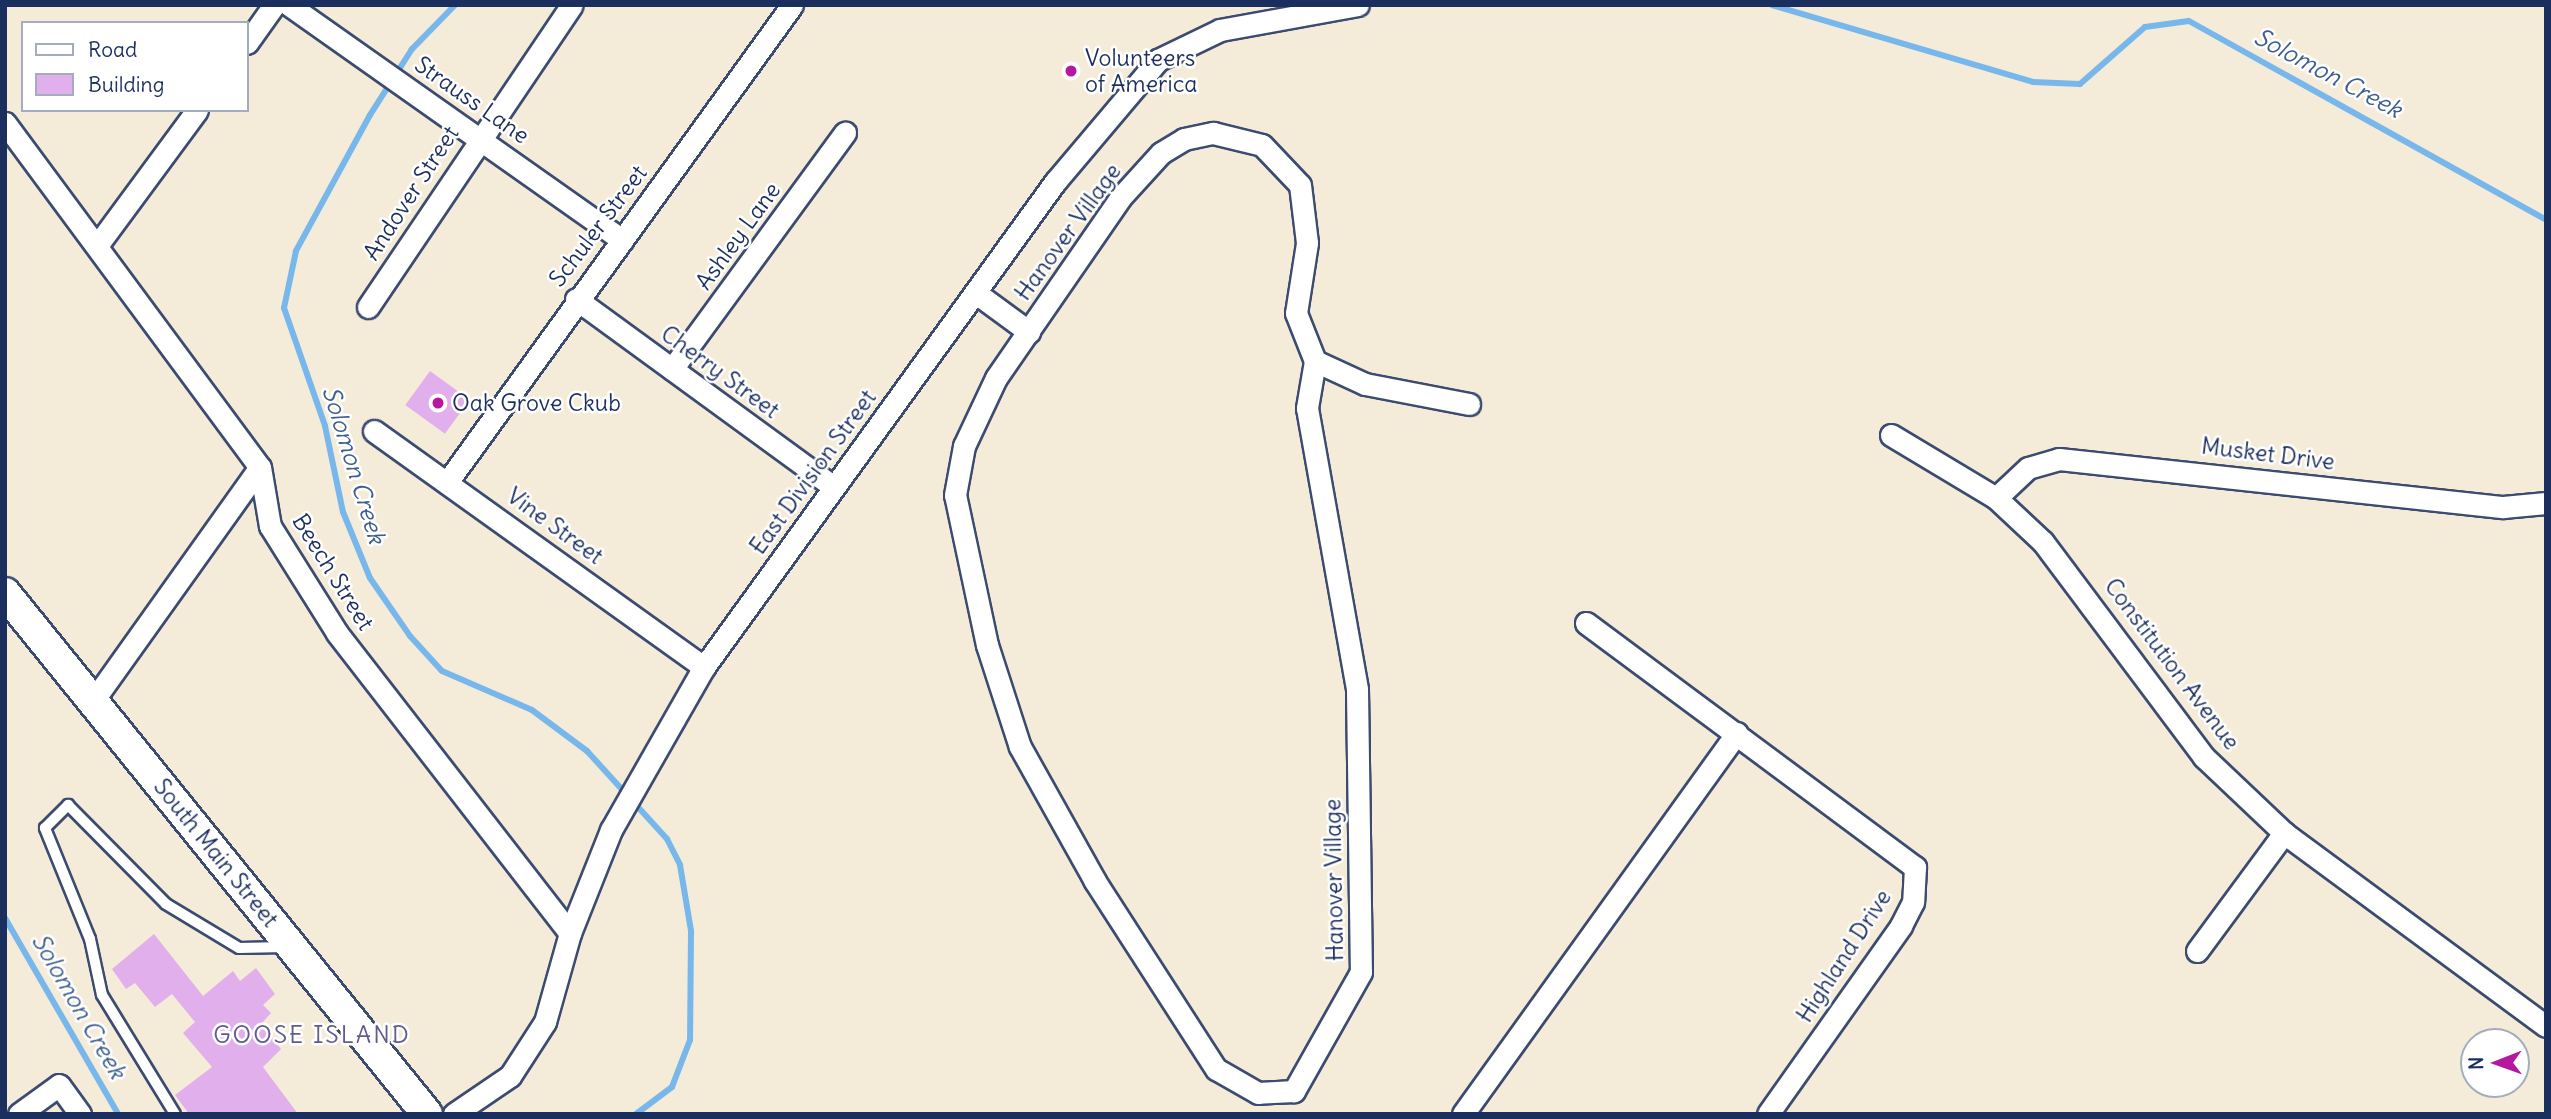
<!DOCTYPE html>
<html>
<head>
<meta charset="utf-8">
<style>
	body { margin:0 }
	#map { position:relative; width:2551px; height:1119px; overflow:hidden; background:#f4ecd9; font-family:Delius,sans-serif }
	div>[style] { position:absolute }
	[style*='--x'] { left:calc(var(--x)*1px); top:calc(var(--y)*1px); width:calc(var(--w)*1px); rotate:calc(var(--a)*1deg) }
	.stream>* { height:6px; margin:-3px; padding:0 3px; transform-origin:3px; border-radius:3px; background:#78b7eb }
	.building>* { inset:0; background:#e1afec; transform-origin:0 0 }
	.roads { filter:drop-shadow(2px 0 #3c4b70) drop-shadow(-2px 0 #3c4b70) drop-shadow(0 2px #3c4b70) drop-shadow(0 -2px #3c4b70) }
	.service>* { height:10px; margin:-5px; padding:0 5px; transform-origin:5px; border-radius:5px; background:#fff }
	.minor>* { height:21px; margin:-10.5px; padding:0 10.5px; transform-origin:10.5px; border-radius:10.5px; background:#fff }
	.secondary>* { height:30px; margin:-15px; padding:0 15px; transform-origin:15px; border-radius:15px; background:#fff }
	.dots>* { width:19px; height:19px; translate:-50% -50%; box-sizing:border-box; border:4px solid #fff; border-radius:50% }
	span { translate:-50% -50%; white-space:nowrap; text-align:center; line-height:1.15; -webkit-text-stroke:5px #fff; paint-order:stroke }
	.poi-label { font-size:23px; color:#1b2f5e }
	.left { translate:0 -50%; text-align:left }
	.street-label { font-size:23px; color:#1b2f5e }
	.water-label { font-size:24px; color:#3c5f8f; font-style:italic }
	.neighbourhood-label { font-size:24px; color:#605c90; letter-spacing:2px }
	.frame { position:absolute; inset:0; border:7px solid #1b2f5e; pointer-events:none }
	.legend { position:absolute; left:21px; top:21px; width:228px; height:91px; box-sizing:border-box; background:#fff; border:2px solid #a4acbf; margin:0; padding:9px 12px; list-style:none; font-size:21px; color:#1b2f5e }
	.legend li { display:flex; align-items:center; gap:14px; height:35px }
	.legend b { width:35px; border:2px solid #a4acbf }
	.north { position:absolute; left:2460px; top:1028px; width:70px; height:70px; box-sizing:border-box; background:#fff; border:2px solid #a4acbf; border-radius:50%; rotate:269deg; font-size:19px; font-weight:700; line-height:28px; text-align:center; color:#1b2f5e }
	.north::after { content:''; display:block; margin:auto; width:24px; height:32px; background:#b5179e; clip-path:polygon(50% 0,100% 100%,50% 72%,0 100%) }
</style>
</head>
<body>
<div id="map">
	<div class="stream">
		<i style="--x:455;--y:5;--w:62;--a:134.3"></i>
		<i style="--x:412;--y:49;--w:78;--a:122.5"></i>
		<i style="--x:370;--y:115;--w:155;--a:118.6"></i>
		<i style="--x:296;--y:251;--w:58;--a:101.9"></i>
		<i style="--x:284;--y:308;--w:125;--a:70.8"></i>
		<i style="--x:325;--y:426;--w:88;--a:78.2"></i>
		<i style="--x:343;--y:512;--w:71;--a:67.8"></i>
		<i style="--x:370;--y:578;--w:70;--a:55.4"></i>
		<i style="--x:410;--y:636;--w:47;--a:47.6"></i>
		<i style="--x:442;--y:671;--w:98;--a:23.4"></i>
		<i style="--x:532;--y:710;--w:69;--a:36.7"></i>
		<i style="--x:587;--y:751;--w:119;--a:47.7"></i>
		<i style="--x:667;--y:839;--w:29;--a:63"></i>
		<i style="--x:680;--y:865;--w:67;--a:80.5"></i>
		<i style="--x:691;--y:931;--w:109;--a:90.5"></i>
		<i style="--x:690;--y:1040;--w:50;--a:111"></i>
		<i style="--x:672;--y:1087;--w:45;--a:143.1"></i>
		<i style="--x:1772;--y:5;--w:272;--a:16.4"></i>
		<i style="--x:2033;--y:82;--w:47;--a:2.4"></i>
		<i style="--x:2080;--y:84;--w:86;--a:-41.2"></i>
		<i style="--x:2145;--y:27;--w:44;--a:-7.8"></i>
		<i style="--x:2189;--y:21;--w:409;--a:29.1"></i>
		<i style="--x:5;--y:918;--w:226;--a:60"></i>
	</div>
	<div class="building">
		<i style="left:430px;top:371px;width:49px;height:42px;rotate:36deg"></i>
		<i style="clip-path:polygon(154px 934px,203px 996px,233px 971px,240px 981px,256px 968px,275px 994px,263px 1005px,271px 1013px,261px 1024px,281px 1049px,263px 1067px,298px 1114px,189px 1114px,175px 1095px,212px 1067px,183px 1033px,195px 1022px,172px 994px,155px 1007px,135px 983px,126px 989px,112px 969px)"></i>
	</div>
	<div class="roads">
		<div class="service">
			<i style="--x:175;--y:1114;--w:140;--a:-121.5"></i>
			<i style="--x:102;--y:995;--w:57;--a:-102.1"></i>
			<i style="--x:90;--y:939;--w:120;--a:-112.1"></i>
			<i style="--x:45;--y:828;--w:33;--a:-45"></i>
			<i style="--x:68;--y:805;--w:139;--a:45.3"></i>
			<i style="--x:166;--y:904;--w:85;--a:31.1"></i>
			<i style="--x:239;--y:948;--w:46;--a:-1.2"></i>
		</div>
		<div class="minor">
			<i style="--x:289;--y:5;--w:408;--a:35.2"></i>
			<i style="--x:247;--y:43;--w:47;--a:-54.6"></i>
			<i style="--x:5;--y:123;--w:428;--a:53.5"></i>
			<i style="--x:260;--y:467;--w:60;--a:80.4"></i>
			<i style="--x:270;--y:526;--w:126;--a:57.9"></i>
			<i style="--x:337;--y:633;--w:380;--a:52.2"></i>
			<i style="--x:1213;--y:133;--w:50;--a:13.8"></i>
			<i style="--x:1262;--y:145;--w:55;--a:46.5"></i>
			<i style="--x:1300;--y:185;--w:58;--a:83.1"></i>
			<i style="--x:1307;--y:243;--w:71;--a:98.9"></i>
			<i style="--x:1296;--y:313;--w:52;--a:68.4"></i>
			<i style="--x:1315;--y:361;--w:48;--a:99.7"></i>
			<i style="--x:1307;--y:408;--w:286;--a:79.9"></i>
			<i style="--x:1357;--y:690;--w:282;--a:89.2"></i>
			<i style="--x:1361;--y:972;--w:137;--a:119.4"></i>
			<i style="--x:1294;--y:1091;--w:36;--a:177"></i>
			<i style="--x:1258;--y:1093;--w:48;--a:-150.3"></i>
			<i style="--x:1216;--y:1069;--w:224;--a:-122.8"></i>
			<i style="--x:1095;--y:881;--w:154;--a:-119.2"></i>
			<i style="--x:1020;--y:747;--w:107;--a:-107.9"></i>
			<i style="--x:987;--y:645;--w:153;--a:-102"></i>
			<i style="--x:955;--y:495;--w:50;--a:-79.6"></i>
			<i style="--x:964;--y:446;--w:75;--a:-64.8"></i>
			<i style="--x:996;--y:378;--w:219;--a:-55.4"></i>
			<i style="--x:1120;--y:198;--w:61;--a:-47.7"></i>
			<i style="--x:1161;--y:153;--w:27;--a:-31"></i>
			<i style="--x:1184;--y:139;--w:30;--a:-12"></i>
			<i style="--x:99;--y:243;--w:165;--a:-53.6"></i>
			<i style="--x:976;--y:293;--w:66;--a:36.3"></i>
			<i style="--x:576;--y:299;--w:319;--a:36.1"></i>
			<i style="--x:368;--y:307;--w:364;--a:-56"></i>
			<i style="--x:1315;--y:361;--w:55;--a:24.7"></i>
			<i style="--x:1365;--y:384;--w:106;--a:10.9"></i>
			<i style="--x:672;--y:369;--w:293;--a:-53.8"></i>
			<i style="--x:374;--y:431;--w:406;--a:35.6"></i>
			<i style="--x:1891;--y:435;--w:122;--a:31"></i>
			<i style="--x:1996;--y:498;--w:64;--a:43.1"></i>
			<i style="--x:2043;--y:542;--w:269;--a:53.2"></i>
			<i style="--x:2204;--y:757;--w:110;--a:43.5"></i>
			<i style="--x:2284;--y:833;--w:325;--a:36.4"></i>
			<i style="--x:448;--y:481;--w:587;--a:-54.14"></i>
			<i style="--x:1996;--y:498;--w:44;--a:-43.2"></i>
			<i style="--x:2028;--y:468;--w:32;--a:-16"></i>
			<i style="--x:2059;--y:459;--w:447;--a:6.2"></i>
			<i style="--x:2503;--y:507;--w:43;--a:-5.3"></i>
			<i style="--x:1586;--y:623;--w:410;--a:36.6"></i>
			<i style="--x:1915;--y:867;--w:35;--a:93"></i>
			<i style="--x:1913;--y:902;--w:27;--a:117"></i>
			<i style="--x:1901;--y:926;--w:230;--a:125.3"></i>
			<i style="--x:93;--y:701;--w:287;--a:-54.5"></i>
			<i style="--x:2197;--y:951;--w:147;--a:-53.6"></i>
			<i style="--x:19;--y:1114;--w:49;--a:-35.9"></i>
			<i style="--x:59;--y:1085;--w:36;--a:54"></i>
			<i style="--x:454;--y:1114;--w:68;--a:-34.2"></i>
			<i style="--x:510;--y:1076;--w:64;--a:-57.1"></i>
			<i style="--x:545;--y:1022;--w:92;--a:-74.3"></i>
			<i style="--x:570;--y:933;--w:111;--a:-68.3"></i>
			<i style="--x:611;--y:830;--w:188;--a:-60.3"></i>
			<i style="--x:704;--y:667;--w:599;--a:-54.11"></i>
			<i style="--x:1055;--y:182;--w:160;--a:-49.8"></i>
			<i style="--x:1158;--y:60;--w:69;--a:-25.8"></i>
			<i style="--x:1220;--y:30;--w:140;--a:-10.3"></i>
			<i style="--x:1463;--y:1114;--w:469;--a:-54.3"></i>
		</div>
		<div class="secondary">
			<i style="--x:5;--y:593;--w:670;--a:50.99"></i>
		</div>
	</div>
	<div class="dots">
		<i style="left:1071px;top:71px;background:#b5179e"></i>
		<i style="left:438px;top:403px;background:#b5179e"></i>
	</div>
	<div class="poi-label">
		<span class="left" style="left:1085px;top:71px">Volunteers<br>of America</span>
		<span class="left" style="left:452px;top:403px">Oak Grove Ckub</span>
	</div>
	<div class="street-label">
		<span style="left:472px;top:100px;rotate:35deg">Strauss Lane</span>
		<span style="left:411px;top:193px;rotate:-57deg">Andover Street</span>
		<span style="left:598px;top:226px;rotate:-53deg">Schuler Street</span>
		<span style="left:1068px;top:232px;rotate:-54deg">Hanover Village</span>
		<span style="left:738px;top:236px;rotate:-54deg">Ashley Lane</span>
		<span style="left:720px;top:372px;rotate:36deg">Cherry Street</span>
		<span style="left:2268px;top:454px;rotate:7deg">Musket Drive</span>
		<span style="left:813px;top:472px;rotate:-54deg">East Division Street</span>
		<span style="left:555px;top:526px;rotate:36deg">Vine Street</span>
		<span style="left:333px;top:572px;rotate:58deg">Beech Street</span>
		<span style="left:2172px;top:664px;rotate:53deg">Constitution Avenue</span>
		<span style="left:216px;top:853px;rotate:51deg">South Main Street</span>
		<span style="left:1334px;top:880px;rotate:-91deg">Hanover Village</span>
		<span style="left:1844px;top:956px;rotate:-57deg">Highland Drive</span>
	</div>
	<div class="water-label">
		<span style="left:2328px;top:73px;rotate:28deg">Solomon Creek</span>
		<span style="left:354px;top:465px;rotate:73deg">Solomon Creek</span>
		<span style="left:79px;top:1006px;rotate:60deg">Solomon Creek</span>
	</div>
	<div class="neighbourhood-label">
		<span style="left:312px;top:1035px">GOOSE ISLAND</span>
	</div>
	<div class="frame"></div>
	<ul class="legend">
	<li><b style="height:9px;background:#fff"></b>Road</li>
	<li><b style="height:19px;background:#e1afec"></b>Building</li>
	</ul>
	<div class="north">N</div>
</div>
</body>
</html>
